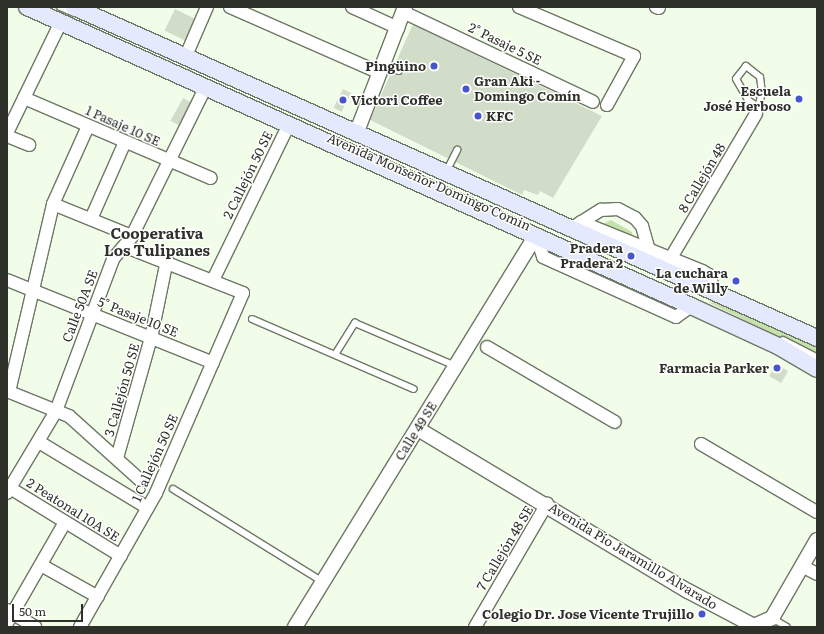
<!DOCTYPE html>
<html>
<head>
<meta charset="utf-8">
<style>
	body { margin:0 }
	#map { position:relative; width:824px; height:634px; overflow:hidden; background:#f1fde8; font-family:Literata,serif }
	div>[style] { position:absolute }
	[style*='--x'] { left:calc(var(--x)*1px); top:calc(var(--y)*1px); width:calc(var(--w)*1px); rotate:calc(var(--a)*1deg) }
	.green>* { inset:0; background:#c5e1ad }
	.building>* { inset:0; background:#d2ddc9; transform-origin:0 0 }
	.roads { filter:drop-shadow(1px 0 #6d7765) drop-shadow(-1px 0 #6d7765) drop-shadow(0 1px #6d7765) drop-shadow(0 -1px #6d7765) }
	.service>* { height:6px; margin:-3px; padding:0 3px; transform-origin:3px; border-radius:3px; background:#fff }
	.minor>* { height:12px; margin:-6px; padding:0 6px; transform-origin:6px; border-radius:6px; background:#fff }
	.tertiary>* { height:14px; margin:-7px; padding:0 7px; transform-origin:7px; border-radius:7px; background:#fff }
	.secondary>* { height:16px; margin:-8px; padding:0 8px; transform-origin:8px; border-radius:8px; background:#e4e9fe }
	.dots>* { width:11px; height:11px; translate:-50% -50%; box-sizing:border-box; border:2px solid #fff; border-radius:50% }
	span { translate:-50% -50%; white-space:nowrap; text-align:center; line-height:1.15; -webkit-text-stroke:3px #fff; paint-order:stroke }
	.street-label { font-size:13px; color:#2d3129 }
	.poi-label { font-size:13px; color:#2d3129; font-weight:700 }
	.right { translate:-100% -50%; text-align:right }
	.left { translate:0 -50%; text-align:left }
	.quarter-label { font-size:15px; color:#2d3129; font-weight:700 }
	.frame { position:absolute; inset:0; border:8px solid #2d3129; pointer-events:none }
	.scale { position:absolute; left:12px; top:604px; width:71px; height:18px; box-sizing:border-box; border:2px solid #2d3129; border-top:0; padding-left:5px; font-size:12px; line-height:14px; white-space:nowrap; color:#2d3129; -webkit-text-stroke:3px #fff; paint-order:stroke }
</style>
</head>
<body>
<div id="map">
	<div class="green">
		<i style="clip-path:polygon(611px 220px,632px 232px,634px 242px,599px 226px)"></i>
		<i style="clip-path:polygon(708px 302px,719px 303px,817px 346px,817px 356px)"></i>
	</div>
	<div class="building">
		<i style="left:175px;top:9px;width:25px;height:24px;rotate:26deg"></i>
		<i style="clip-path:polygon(413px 24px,602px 116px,553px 198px,540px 191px,538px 195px,524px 190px,522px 195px,370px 120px)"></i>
		<i style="left:343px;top:89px;width:9px;height:21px;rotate:27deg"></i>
		<i style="left:183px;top:98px;width:13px;height:26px;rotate:29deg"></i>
		<i style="left:776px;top:364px;width:14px;height:14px;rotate:30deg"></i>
	</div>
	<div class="roads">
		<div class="service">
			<i style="--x:60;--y:7;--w:15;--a:23"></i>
			<i style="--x:383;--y:64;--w:17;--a:24"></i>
			<i style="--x:756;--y:114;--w:22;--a:-74"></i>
			<i style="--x:762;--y:93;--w:16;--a:-97"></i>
			<i style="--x:760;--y:77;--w:18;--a:-142"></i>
			<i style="--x:746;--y:66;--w:16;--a:128"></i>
			<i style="--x:736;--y:79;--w:24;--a:60"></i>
			<i style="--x:748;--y:100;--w:12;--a:35"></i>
			<i style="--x:446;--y:172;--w:25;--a:-63"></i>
			<i style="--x:252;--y:319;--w:176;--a:23.4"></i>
			<i style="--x:783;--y:340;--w:38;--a:27"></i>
			<i style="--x:336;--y:353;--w:36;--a:-58"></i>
			<i style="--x:355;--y:323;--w:110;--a:23.1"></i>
			<i style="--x:173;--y:489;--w:176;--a:31.8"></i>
			<i style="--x:772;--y:618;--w:17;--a:31"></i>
		</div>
		<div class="minor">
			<i style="--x:230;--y:7;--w:164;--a:23.7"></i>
			<i style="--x:352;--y:7;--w:51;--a:24.5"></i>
			<i style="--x:519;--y:7;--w:125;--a:23.1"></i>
			<i style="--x:634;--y:56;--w:56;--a:118.9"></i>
			<i style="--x:656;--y:7;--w:3;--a:18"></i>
			<i style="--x:403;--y:12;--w:210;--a:25.3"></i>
			<i style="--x:185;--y:58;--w:56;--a:-66.7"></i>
			<i style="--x:24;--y:98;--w:203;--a:23.2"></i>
			<i style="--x:7;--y:133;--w:123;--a:-64.1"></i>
			<i style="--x:7;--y:136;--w:24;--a:22"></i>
			<i style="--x:53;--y:204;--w:85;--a:22.1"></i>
			<i style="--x:91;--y:219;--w:84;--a:-66.2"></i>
			<i style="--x:581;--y:222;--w:131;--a:22"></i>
			<i style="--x:702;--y:271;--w:8;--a:30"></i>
			<i style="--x:709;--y:275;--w:18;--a:71"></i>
			<i style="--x:575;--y:226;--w:31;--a:-32"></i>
			<i style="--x:601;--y:210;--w:17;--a:-3"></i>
			<i style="--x:618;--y:209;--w:19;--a:28"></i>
			<i style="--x:635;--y:218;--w:11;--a:49"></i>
			<i style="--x:642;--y:226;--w:22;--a:74"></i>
			<i style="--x:536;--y:235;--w:23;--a:72"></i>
			<i style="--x:543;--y:257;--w:146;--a:24.3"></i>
			<i style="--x:676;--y:317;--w:19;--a:-36"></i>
			<i style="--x:672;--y:256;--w:165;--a:-59.4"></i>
			<i style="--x:7;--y:280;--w:222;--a:21.9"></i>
			<i style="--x:213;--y:280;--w:171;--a:-64"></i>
			<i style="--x:487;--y:347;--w:148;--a:30.4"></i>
			<i style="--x:7;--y:391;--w:67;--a:22"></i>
			<i style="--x:69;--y:416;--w:96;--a:42"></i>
			<i style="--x:9;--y:392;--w:193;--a:-76.8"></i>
			<i style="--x:53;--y:204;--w:85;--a:-65.8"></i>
			<i style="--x:39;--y:442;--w:127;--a:31.2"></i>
			<i style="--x:701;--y:444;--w:134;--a:30.4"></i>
			<i style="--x:117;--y:458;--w:125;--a:-74.2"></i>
			<i style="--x:151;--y:338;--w:80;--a:-78.4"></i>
			<i style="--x:10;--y:488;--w:130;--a:31.5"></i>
			<i style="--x:7;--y:493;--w:96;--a:-59.1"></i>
			<i style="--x:56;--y:411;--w:162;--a:-69.4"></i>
			<i style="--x:113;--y:259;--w:30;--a:-50"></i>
			<i style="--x:132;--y:236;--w:165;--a:-63.7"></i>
			<i style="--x:41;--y:565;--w:65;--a:29.3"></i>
			<i style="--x:802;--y:566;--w:17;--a:28"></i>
			<i style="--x:7;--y:610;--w:33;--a:31"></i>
			<i style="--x:7;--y:623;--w:116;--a:-60.1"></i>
			<i style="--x:80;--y:627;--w:154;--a:-60.4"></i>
			<i style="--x:156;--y:493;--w:218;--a:-66.5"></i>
			<i style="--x:243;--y:293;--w:126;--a:-158.5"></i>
			<i style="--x:475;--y:627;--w:143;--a:-59.7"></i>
		</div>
		<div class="tertiary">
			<i style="--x:356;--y:134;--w:136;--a:-68.9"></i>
			<i style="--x:418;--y:429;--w:315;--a:31"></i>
			<i style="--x:688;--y:591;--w:75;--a:27.9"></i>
			<i style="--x:754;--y:626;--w:20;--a:-24"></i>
			<i style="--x:772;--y:618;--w:90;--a:-60"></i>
			<i style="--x:295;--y:627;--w:460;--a:-58.4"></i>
		</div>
		<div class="secondary">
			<i style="--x:27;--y:7;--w:728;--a:24.24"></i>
			<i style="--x:691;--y:306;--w:96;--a:24.7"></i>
			<i style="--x:778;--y:346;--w:45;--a:30.5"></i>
			<i style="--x:74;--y:7;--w:813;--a:24.01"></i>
		</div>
	</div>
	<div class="dots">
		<i style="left:434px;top:66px;background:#4655ca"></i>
		<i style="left:466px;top:89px;background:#4655ca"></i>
		<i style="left:799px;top:99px;background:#4655ca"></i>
		<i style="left:343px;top:100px;background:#4655ca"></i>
		<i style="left:478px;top:116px;background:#4655ca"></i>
		<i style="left:631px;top:256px;background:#4655ca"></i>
		<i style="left:736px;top:281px;background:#4655ca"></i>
		<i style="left:777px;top:368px;background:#4655ca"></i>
		<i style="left:702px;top:614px;background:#4655ca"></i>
	</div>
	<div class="street-label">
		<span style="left:505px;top:44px;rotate:26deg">2° Pasaje 5 SE</span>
		<span style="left:123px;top:126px;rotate:24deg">1 Pasaje 10 SE</span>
		<span style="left:248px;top:175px;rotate:-64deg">2 Callejón 50 SE</span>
		<span style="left:702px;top:178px;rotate:-59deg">8 Callejón 48</span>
		<span style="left:429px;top:182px;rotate:24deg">Avenida Monseñor Domingo Comin</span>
		<span style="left:80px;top:306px;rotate:-69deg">Calle 50A SE</span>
		<span style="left:138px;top:317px;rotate:22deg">5° Pasaje 10 SE</span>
		<span style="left:122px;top:390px;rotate:-74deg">3 Callejón 50 SE</span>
		<span style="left:416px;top:431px;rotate:-58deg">Calle 49 SE</span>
		<span style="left:155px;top:458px;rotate:-66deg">1 Callejón 50 SE</span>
		<span style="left:73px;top:510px;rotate:32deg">2 Peatonal 10A SE</span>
		<span style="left:505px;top:548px;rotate:-59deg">7 Callejón 48 SE</span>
		<span style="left:633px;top:556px;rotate:31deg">Avenida Pío Jaramillo Alvarado</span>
	</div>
	<div class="poi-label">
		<span class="right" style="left:426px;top:66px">Pingüino</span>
		<span class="left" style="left:474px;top:89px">Gran Aki -<br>Domingo Comín</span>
		<span class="right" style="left:791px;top:99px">Escuela<br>José Herboso</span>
		<span class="left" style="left:351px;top:100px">Victori Coffee</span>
		<span class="left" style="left:486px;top:116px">KFC</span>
		<span class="right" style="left:623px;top:256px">Pradera<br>Pradera 2</span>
		<span class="right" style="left:728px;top:281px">La cuchara<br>de Willy</span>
		<span class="right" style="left:769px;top:368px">Farmacia Parker</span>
		<span class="right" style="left:694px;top:614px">Colegio Dr. Jose Vicente Trujillo</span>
	</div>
	<div class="quarter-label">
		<span style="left:157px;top:241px">Cooperativa<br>Los Tulipanes</span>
	</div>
	<div class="frame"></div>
	<div class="scale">50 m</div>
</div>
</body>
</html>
